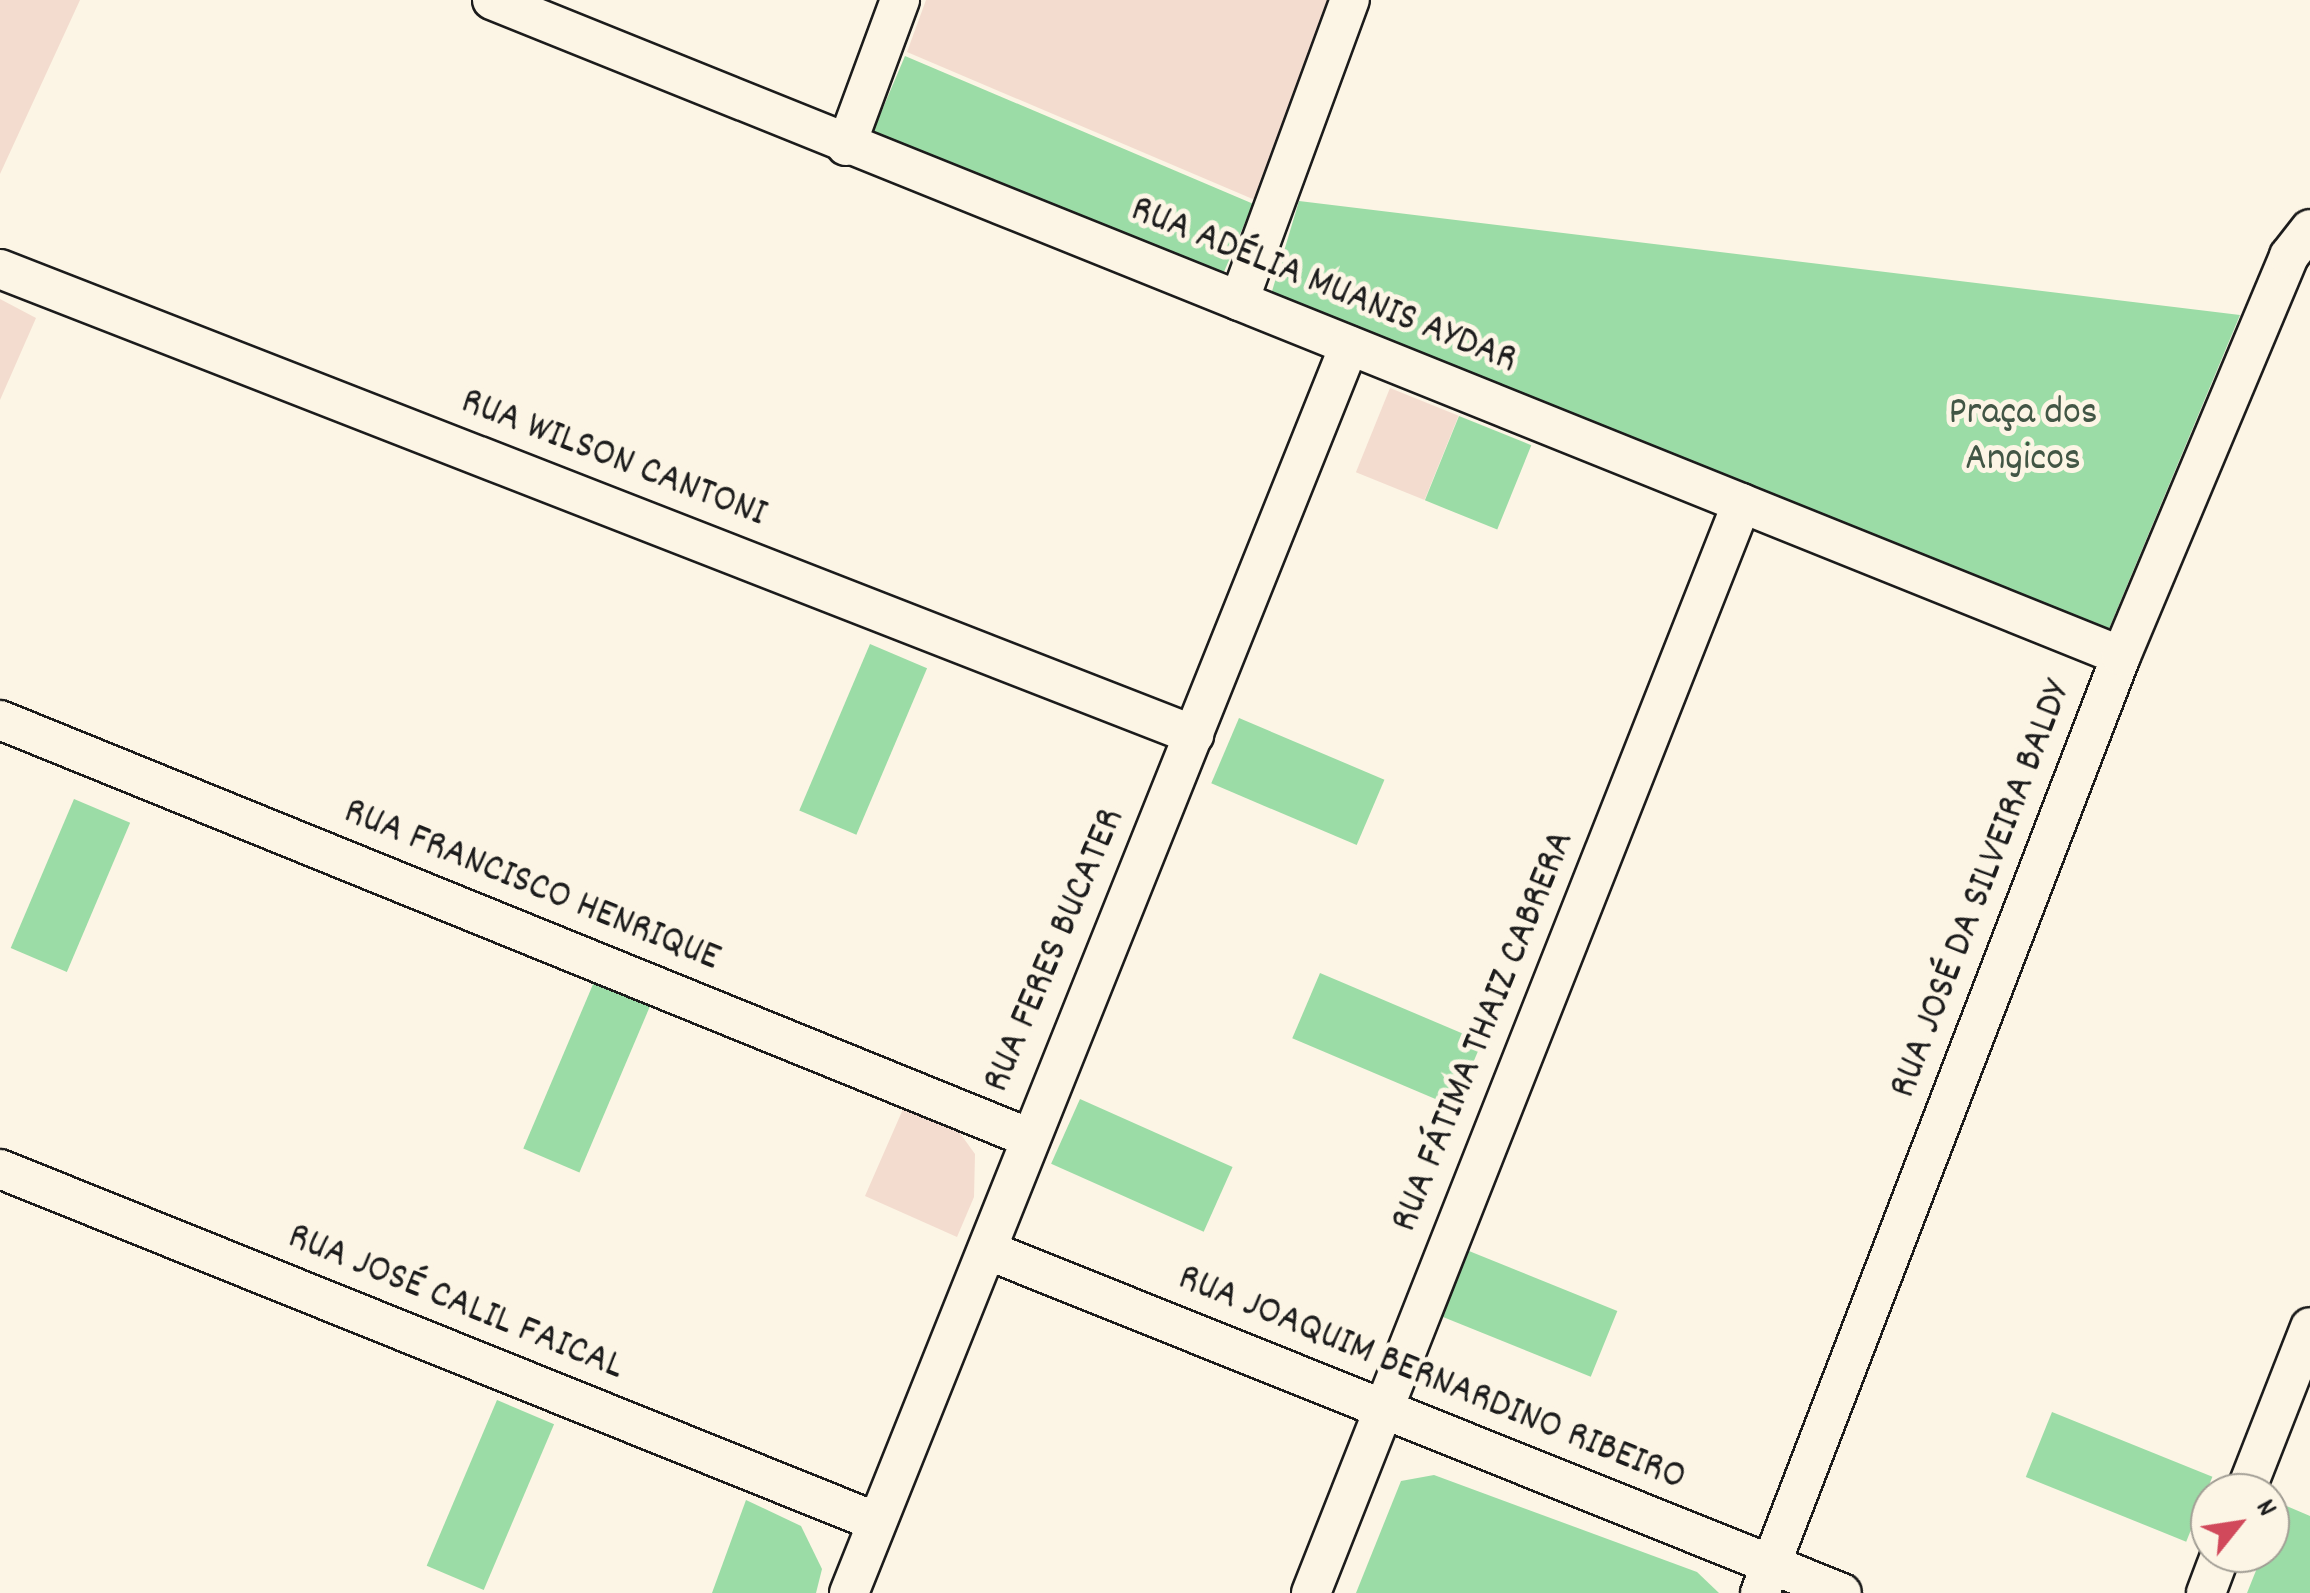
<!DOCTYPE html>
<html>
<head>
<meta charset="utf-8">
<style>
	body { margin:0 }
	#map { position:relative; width:2310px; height:1593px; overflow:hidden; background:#fcf5e5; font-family:Dekko,sans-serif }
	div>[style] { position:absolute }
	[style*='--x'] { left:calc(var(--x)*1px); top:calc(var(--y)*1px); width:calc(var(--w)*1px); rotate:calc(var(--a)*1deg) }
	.built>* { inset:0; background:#f3dccf; transform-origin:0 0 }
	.green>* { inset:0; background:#9bdca6; transform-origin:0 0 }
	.roads { filter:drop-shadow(2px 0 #1c1c1c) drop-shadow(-2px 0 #1c1c1c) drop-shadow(0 2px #1c1c1c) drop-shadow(0 -2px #1c1c1c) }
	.minor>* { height:38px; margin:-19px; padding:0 19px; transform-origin:19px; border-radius:19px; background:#fcf5e5 }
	span { translate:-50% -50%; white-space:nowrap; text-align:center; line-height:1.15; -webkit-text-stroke:10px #fcf5e5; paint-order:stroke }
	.street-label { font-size:40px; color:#1c1c1c }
	.park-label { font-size:40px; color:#425645 }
	.north { position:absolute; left:2190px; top:1473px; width:100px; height:100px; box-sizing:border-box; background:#fcf5e5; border:2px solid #a29e95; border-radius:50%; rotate:60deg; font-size:28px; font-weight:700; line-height:40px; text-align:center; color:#1c1c1c }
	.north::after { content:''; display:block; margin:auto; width:35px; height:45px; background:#d1495b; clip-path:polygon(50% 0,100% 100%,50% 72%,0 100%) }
</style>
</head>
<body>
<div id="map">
	<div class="built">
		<i style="clip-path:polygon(0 0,80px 0,0 174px)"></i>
		<i style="clip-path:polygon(926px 0,1327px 0,1255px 200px,907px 52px)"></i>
		<i style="clip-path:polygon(0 299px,36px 318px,0 400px)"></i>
		<i style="left:1390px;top:388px;width:74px;height:91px;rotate:22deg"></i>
		<i style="clip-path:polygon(907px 1100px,954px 1125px,975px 1154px,974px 1197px,957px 1237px,865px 1196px)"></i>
	</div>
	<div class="green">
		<i style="left:905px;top:56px;width:378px;height:99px;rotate:23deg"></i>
		<i style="clip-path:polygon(1299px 201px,2240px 315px,2108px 631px,1270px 298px)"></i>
		<i style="left:1459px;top:416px;width:78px;height:91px;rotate:22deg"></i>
		<i style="left:870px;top:644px;width:62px;height:181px;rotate:23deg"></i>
		<i style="left:1239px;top:718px;width:158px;height:71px;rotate:23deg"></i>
		<i style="left:74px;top:799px;width:61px;height:162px;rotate:23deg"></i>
		<i style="left:1320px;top:973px;width:176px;height:71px;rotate:23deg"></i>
		<i style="left:594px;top:982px;width:61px;height:181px;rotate:23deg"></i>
		<i style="left:1080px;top:1099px;width:167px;height:71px;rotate:24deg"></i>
		<i style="left:1469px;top:1251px;width:160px;height:71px;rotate:22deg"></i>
		<i style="left:497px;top:1400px;width:62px;height:180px;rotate:23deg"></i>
		<i style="left:2052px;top:1412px;width:173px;height:70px;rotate:22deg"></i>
		<i style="clip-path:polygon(1434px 1475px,1697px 1572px,1719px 1593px,1356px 1593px,1401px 1481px)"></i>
		<i style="clip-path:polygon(746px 1500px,801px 1526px,822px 1569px,816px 1593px,712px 1593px)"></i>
		<i style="clip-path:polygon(2282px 1504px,2310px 1516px,2310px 1593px,2247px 1593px,2263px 1553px,2270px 1553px)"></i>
	</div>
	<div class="roads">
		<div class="minor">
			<i style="--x:492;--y:0;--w:1756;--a:21.93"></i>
			<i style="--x:846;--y:146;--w:156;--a:-69.7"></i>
			<i style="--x:0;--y:269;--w:1282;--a:21.32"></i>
			<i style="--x:1239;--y:301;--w:321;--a:-69.8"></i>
			<i style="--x:0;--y:720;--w:1108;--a:22.1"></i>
			<i style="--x:0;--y:1169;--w:945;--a:21.93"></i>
			<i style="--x:987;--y:1250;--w:921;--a:21.86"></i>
			<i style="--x:2245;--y:1493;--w:178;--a:-68.6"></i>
			<i style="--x:849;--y:1593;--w:1344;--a:-68.15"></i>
			<i style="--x:1311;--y:1593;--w:1172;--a:-68.43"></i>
			<i style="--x:1760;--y:1593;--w:1004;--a:-68.93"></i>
			<i style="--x:2121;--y:656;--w:434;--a:-67.2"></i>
			<i style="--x:2289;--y:256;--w:34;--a:-52"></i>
			<i style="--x:2206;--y:1593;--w:43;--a:-69.4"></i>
		</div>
	</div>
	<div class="street-label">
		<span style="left:1323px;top:287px;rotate:22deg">RUA ADÉLIA MUANIS AYDAR</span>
		<span style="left:613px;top:460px;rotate:21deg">RUA WILSON CANTONI</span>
		<span style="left:531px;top:887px;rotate:22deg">RUA FRANCISCO HENRIQUE</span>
		<span style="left:1983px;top:890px;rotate:-69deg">RUA JOSÉ DA SILVEIRA BALDY</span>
		<span style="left:1056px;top:951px;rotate:-67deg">RUA FERES BUCATER</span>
		<span style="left:1485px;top:1032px;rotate:-68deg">RUA FÁTIMA THAIZ CABRERA</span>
		<span style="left:455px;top:1304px;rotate:22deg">RUA JOSÉ CALIL FAICAL</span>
		<span style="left:1431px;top:1380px;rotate:22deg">RUA JOAQUIM BERNARDINO RIBEIRO</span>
	</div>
	<div class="park-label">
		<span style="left:2023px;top:438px">Praça dos<br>Angicos</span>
	</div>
	<div class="north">N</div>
</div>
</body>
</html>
